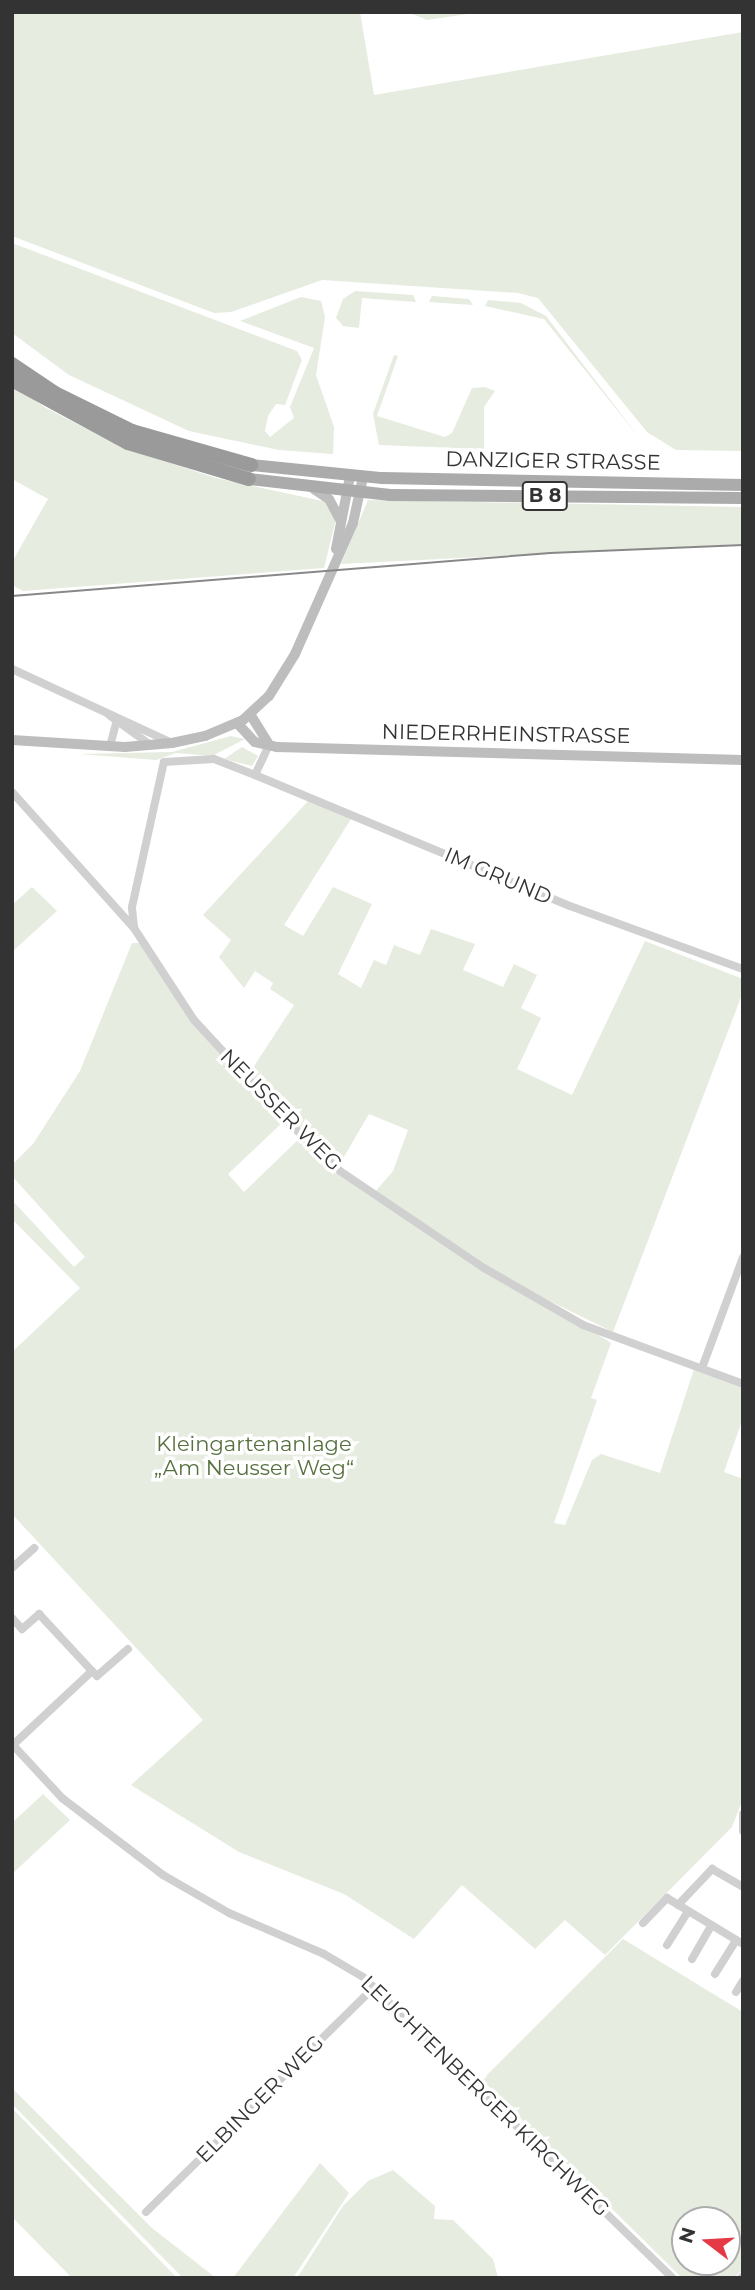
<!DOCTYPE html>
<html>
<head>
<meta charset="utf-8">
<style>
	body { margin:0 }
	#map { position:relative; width:755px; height:2290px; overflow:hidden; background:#fff; font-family:Montserrat,sans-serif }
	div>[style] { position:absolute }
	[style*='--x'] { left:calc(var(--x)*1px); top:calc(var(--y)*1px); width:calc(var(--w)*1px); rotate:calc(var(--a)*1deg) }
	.green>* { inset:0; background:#e6ecdf }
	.street>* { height:8px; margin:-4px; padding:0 4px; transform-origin:4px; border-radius:4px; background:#d0d0d0 }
	.secondary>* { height:10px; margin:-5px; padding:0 5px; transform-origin:5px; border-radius:5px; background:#bdbdbd }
	.primary>* { height:12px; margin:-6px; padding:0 6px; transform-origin:6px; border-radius:6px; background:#ababab }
	.highway>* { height:14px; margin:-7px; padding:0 7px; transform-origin:7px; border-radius:7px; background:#9a9a9a }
	.tram>* { height:2px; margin:-1px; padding:0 1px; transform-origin:1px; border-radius:1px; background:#888 }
	span { translate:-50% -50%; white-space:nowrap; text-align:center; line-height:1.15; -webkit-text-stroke:7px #fff; paint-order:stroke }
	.shield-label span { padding:2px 5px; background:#fff; border:2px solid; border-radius:5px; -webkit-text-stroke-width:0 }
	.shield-label { font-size:19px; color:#333; font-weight:700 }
	.street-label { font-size:21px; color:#333 }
	.park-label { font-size:21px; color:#56703f }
	.frame { position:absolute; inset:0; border:14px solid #333; pointer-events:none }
	.north { position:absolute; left:671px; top:2206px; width:70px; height:70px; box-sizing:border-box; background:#fff; border:2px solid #adadad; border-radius:50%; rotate:287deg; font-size:19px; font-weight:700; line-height:28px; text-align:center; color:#333 }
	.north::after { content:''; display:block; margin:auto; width:24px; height:32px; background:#e63946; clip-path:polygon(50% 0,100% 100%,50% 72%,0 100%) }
</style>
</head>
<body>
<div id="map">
	<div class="green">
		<i style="clip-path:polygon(12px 12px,360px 12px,374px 95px,743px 32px,743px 451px,676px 450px,647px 432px,538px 298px,518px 293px,322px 280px,231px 312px,214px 313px,12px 236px)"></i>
		<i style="clip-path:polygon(408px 12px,481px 12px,427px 20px)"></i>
		<i style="clip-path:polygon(12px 243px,297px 351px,302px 360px,285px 405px,276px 404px,268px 416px,265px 431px,270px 437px,294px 418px,290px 407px,314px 348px,240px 321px,301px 297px,321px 301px,325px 317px,316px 375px,334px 427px,333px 454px,279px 450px,189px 431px,69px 375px,12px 333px)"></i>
		<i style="clip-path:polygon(355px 291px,413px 295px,416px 302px,362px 298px,359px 328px,343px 326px,336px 318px,343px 299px)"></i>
		<i style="clip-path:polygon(432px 296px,469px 299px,473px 305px,429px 302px)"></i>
		<i style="clip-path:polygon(488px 300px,521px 303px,546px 316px,641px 440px,544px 319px,485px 306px)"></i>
		<i style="clip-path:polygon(394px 355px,398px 356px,377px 416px,445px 437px,452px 433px,472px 388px,485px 387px,495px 391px,484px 407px,484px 449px,379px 445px,373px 414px)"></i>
		<i style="clip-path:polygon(12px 385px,46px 408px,124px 448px,216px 478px,327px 502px,336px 519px,324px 568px,23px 591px,12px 585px,12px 562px,48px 499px,12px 479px)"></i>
		<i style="clip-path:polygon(368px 500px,743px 507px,743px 544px,341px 564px)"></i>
		<i style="clip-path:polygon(231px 736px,245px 739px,212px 756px,176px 753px,156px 760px,79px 754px,172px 752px)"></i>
		<i style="clip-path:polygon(242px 747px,258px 756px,252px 766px,224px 759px)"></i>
		<i style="clip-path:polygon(308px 801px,351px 819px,284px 925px,303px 936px,333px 887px,372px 904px,338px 974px,361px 988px,374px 960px,386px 965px,394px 945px,420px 955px,431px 929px,475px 944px,463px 970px,503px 987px,514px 964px,537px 975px,521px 1008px,541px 1018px,517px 1069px,572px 1095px,645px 941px,743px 979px,743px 992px,613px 1332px,511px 1282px,375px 1192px,393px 1171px,408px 1130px,369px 1114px,338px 1167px,247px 1077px,294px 1005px,270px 989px,273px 983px,255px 971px,244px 988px,219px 957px,231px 940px,203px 915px)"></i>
		<i style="clip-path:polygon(32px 887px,57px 911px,12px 952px,12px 905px)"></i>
		<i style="clip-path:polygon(132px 943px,141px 943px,192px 1023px,284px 1121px,228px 1174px,244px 1192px,300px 1138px,341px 1174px,611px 1343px,591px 1398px,597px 1400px,554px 1523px,565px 1525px,592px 1460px,601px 1454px,660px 1473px,694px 1369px,743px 1387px,743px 1418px,724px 1472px,743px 1479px,743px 1799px,732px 1827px,605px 1955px,565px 1920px,535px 1949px,462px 1885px,414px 1939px,344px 1894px,239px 1852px,131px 1785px,203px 1720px,12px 1514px,12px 1352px,80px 1288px,12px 1219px,12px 1200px,74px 1267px,85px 1257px,12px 1176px,12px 1165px,33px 1144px,80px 1071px)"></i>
		<i style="clip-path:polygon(43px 1794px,70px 1820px,12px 1874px,12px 1823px)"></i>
		<i style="clip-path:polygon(evenodd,623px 1939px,743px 2012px,743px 2269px,734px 2278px,682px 2278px,482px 2080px,623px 1939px,685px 2220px,727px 2220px,727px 2262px,685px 2262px,685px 2220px)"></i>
		<i style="clip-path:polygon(12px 2088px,152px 2228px,216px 2278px,183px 2278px,12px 2104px)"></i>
		<i style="clip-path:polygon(12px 2108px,177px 2278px,72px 2278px,12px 2217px)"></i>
		<i style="clip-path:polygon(320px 2163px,349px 2193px,293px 2278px,233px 2278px)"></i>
		<i style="clip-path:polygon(393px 2170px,435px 2206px,434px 2219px,453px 2220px,493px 2259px,498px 2278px,297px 2278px,343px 2206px,368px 2181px)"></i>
	</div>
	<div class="street">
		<i style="--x:12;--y:669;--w:176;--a:24.8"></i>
		<i style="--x:109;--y:715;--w:49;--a:35.9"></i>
		<i style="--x:110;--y:746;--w:24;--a:-75"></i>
		<i style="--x:255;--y:775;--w:341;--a:22.6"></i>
		<i style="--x:570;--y:906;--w:184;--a:20"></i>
		<i style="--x:12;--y:792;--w:183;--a:48.1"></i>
		<i style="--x:134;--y:928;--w:110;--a:56.9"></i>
		<i style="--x:194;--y:1020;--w:139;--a:47.3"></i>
		<i style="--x:288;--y:1122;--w:71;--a:43.3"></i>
		<i style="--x:340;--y:1171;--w:174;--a:34"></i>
		<i style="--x:484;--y:1268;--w:114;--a:29.9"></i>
		<i style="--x:583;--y:1325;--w:171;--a:20.2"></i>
		<i style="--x:134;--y:927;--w:20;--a:-96"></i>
		<i style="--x:132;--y:907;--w:148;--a:-77.6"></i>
		<i style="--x:164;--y:762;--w:50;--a:-3.4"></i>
		<i style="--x:214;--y:759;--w:44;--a:21.3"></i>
		<i style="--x:255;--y:775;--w:33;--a:-65"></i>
		<i style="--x:702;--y:1368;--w:118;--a:-69.7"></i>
		<i style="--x:12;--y:1568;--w:30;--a:-42"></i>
		<i style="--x:12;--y:1618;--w:15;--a:48"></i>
		<i style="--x:22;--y:1629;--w:23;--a:-41"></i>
		<i style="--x:39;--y:1614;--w:78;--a:47.1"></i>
		<i style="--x:92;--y:1671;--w:108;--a:136.9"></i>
		<i style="--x:92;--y:1671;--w:7;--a:45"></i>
		<i style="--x:97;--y:1676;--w:41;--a:-41.1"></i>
		<i style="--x:12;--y:1744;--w:74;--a:47.2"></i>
		<i style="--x:62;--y:1798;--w:127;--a:37.3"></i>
		<i style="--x:163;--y:1875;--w:76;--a:29.9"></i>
		<i style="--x:229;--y:1913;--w:103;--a:23.3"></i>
		<i style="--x:324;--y:1954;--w:45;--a:30.5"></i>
		<i style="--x:363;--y:1977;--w:431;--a:44.2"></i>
		<i style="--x:743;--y:1814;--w:17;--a:90"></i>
		<i style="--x:678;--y:1905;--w:50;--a:-46.6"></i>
		<i style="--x:712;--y:1869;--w:36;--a:30"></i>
		<i style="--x:643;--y:1923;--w:35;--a:-46"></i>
		<i style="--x:667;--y:1898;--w:89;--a:31.2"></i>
		<i style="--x:667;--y:1945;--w:40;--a:-58"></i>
		<i style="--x:692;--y:1959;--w:39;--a:-60"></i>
		<i style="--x:715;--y:1974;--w:40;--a:-58"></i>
		<i style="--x:736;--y:1992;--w:13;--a:-58"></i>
		<i style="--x:146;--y:2212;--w:320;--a:-44.6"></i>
		<i style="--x:741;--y:2278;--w:3;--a:-45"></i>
	</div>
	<div class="secondary">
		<i style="--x:314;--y:489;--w:18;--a:34"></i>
		<i style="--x:329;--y:499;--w:24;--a:62"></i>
		<i style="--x:336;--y:549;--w:74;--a:-79.1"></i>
		<i style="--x:250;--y:714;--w:36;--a:58"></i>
		<i style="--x:237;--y:723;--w:26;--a:47"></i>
		<i style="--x:255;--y:742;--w:23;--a:13"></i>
		<i style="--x:277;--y:747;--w:466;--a:1.6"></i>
		<i style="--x:12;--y:740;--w:113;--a:3.5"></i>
		<i style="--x:125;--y:747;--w:47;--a:-4.9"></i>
		<i style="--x:172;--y:743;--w:34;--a:-12"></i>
		<i style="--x:205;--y:736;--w:41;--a:-22.8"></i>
		<i style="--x:243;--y:720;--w:35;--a:-43"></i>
		<i style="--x:269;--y:696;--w:49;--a:-58.2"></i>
		<i style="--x:295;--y:654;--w:143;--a:-66.1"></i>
		<i style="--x:353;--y:523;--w:47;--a:-77.7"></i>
	</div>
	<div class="primary">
		<i style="--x:251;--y:465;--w:132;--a:5.7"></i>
		<i style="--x:382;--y:478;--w:361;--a:1.1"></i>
		<i style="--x:249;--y:479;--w:142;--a:6.5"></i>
		<i style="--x:390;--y:495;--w:353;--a:0.5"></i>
	</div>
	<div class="highway">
		<i style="--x:12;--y:364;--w:52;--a:34"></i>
		<i style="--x:55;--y:393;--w:86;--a:26.3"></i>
		<i style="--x:132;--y:431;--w:124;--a:15.9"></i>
		<i style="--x:12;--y:380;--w:132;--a:28.5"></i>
		<i style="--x:128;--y:443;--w:126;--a:16.6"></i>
	</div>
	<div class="tram">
		<i style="--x:12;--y:596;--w:540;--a:-4.57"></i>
		<i style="--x:550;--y:553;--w:193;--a:-2.4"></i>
	</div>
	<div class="shield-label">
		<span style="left:545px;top:496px">B 8</span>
	</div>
	<div class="street-label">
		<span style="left:553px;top:461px;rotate:1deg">DANZIGER STRASSE</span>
		<span style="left:506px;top:734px;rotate:1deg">NIEDERRHEINSTRASSE</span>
		<span style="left:498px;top:876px;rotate:23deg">IM GRUND</span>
		<span style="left:281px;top:1110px;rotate:45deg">NEUSSER WEG</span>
		<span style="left:485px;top:2096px;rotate:44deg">LEUCHTENBERGER KIRCHWEG</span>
		<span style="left:260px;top:2099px;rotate:-45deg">ELBINGER WEG</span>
	</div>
	<div class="park-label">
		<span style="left:254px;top:1456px">Kleingartenanlage<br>„Am Neusser Weg“</span>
	</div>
	<div class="frame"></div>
	<div class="north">N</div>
</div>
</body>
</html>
